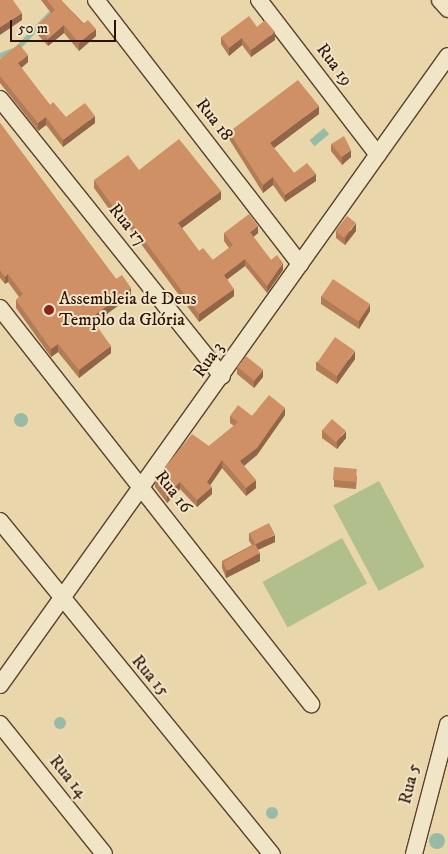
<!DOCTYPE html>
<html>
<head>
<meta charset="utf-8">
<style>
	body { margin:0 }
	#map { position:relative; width:448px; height:854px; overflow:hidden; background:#e9d7ab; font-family:"IM FELL DW Pica",serif }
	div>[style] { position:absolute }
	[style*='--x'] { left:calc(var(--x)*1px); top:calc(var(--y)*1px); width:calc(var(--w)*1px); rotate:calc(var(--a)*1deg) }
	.green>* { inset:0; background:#b1bf8d; transform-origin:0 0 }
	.water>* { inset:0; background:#98baa6; transform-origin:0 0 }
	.round { border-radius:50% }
	.stream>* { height:4.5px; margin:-2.25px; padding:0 2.25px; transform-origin:2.25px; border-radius:2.25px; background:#98baa6 }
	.roads { filter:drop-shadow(1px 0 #5b422e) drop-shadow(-1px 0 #5b422e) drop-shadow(0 1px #5b422e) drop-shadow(0 -1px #5b422e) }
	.minor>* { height:16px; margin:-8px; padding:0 8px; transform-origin:8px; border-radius:8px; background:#f1e5c8 }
	.wall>* { inset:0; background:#b27c57 }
	.shaded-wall>* { inset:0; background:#916547 }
	.building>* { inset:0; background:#cf9065; transform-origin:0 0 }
	.dots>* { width:14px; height:14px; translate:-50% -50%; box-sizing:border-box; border:2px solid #f1e5c8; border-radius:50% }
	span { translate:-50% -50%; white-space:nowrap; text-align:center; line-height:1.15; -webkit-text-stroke:4px #f1e5c8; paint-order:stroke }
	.street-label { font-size:18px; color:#2c1105 }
	.poi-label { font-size:18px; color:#2c1105 }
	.left { translate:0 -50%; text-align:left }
	.scale { position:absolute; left:10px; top:20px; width:106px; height:22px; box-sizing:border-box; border:2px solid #2c1105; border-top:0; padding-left:6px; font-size:15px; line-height:18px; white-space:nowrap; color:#2c1105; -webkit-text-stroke:4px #f1e5c8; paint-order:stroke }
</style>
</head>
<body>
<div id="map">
	<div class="green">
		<i style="left:379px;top:481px;width:97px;height:52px;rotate:62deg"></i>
		<i style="left:342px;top:538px;width:52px;height:91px;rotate:61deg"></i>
	</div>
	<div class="water">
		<i style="left:324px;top:128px;width:8px;height:19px;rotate:50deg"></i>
		<i class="round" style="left:14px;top:413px;width:14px;height:14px"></i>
		<i class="round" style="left:54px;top:717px;width:12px;height:12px"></i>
		<i class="round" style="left:266px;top:807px;width:12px;height:12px"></i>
		<i class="round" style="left:429px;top:833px;width:16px;height:16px"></i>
	</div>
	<div class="stream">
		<i style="--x:0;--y:55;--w:17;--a:-21"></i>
		<i style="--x:16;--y:49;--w:54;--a:-46.5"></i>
	</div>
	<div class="roads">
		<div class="minor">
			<i style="--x:96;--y:0;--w:334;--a:52.3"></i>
			<i style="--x:259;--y:0;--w:195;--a:52.5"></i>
			<i style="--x:440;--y:0;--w:12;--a:48"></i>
			<i style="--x:0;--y:99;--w:355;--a:51.3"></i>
			<i style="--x:0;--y:308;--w:504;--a:51.86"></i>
			<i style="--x:0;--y:521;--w:430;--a:50.8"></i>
			<i style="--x:0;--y:685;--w:772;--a:-54.54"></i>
			<i style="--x:0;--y:724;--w:166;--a:51.3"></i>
			<i style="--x:414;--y:854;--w:134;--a:-75.3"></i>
		</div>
	</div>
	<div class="wall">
		<i style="clip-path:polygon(41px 0,61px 0,96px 36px,79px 51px,64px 33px,48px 46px,37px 34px,37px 26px,51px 13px)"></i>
		<i style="clip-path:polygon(257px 27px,275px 40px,251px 57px,242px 45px,229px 56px,221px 44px,221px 37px)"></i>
		<i style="clip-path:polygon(0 59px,28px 62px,21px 68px,50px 105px,66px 117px,95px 123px,63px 147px,46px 125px,38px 131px,0 83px)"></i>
		<i style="clip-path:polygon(319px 114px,274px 148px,294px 173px,316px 181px,285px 202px,273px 185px,263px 193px,229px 139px,229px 132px)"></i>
		<i style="clip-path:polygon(0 123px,116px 279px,131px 296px,94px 323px,111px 353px,79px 378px,58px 352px,51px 357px,16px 308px,16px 300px,19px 297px,8px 282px,5px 284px,0 278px)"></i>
		<i style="clip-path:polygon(331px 144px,351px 157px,342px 165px,331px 151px)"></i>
		<i style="clip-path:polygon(139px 170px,221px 199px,182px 228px,199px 251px,213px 260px,229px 248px,224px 241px,224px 233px,258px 233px,253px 237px,271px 260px,283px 270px,267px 293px,245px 266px,227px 279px,234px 296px,199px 322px,118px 213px,114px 216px,94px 188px,94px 180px)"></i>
		<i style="clip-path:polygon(336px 231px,356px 231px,345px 245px,336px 238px)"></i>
		<i style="clip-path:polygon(321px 296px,370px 311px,359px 329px,321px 304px)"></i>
		<i style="clip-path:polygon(355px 359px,337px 384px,316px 370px,316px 362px)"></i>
		<i style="clip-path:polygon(237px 367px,263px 377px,254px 388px,237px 374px)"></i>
		<i style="clip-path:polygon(285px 415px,257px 455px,244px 466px,256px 488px,246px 496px,222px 468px,210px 485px,212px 494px,197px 507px,180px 489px,167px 503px,155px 487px,155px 479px,209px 446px,234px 426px,230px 423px,230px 416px)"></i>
		<i style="clip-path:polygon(322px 430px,346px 438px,337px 449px,322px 438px)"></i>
		<i style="clip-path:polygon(357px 476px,356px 489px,334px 487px,334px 480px)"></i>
		<i style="clip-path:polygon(249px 533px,275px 542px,258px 550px,260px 561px,226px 578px,222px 568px,222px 561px,252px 545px,249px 541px)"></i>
	</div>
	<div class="shaded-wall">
		<i style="clip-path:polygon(22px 13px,22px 20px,0 35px,0 27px)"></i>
		<i style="clip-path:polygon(64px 25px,64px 33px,48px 46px,48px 39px)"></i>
		<i style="clip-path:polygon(96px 29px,96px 36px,79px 51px,79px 43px)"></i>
		<i style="clip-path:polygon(275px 32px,275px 40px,251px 57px,251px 50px)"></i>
		<i style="clip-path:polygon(242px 38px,242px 45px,229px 56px,229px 48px)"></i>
		<i style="clip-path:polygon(28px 55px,28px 62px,18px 71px,18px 63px)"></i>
		<i style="clip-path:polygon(319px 106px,319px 114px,270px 151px,270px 143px)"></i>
		<i style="clip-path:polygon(95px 116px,95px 123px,63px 147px,63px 140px)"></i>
		<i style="clip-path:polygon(46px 117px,46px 125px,38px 131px,38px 123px)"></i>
		<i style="clip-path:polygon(351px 150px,351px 157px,342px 165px,342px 157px)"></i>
		<i style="clip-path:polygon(316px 174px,316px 181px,285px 202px,285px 195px)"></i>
		<i style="clip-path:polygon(273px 177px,273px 185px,263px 193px,263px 185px)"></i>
		<i style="clip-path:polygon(221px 191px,221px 199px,178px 231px,178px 223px)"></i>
		<i style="clip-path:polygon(118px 205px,118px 213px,114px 216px,114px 208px)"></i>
		<i style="clip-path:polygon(356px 223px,356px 231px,345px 245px,345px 238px)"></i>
		<i style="clip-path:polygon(258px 226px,258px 233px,250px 240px,250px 232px)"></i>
		<i style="clip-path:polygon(245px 259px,245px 266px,224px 282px,224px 275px)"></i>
		<i style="clip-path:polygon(283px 263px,283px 270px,267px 293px,267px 286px)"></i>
		<i style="clip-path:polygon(8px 274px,8px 282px,5px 284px,5px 277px)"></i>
		<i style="clip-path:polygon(131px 288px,131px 296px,91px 326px,91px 318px)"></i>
		<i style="clip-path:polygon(234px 289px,234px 296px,199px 322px,199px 314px)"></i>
		<i style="clip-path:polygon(370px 304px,370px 311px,359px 329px,359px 321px)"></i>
		<i style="clip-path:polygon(58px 344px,58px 352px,51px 357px,51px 349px)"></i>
		<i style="clip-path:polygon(111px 346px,111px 353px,79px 378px,79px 370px)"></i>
		<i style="clip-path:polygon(355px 351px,355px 359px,337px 384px,337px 376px)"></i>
		<i style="clip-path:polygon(263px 370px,263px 377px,254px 388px,254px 381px)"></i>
		<i style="clip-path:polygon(285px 408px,285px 415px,257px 455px,240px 469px,240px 461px)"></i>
		<i style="clip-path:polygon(346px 431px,346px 438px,337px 449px,337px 442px)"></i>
		<i style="clip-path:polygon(222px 460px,222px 468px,207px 490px,207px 482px)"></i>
		<i style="clip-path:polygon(256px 480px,256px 488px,246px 496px,246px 488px)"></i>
		<i style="clip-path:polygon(180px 482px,180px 489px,167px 503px,167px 495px)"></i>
		<i style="clip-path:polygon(212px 487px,212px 494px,197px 507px,197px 500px)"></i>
		<i style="clip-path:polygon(275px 535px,275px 542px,255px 551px,255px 544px)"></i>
		<i style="clip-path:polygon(260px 553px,260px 561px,226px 578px,226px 571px)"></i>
	</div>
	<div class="building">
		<i style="clip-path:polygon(0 0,13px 0,22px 13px,0 27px)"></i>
		<i style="clip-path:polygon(47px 0,61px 0,83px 24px,88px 20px,96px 29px,79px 43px,64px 25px,48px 39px,37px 26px,55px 10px)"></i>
		<i style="clip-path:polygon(249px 16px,257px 27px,265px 20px,275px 32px,251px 50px,242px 38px,229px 48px,221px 37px)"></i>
		<i style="clip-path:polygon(19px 44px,28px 55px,18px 63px,50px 105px,53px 102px,66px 117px,85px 103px,95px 116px,63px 140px,46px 117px,38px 123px,0 76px,0 59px)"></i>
		<i style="clip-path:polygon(298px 80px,319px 106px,270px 143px,294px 173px,307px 163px,316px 174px,285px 195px,273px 177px,263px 185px,229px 132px)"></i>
		<i style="clip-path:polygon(0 123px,116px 279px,122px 275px,131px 288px,91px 318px,111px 346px,79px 370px,58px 344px,51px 349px,16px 300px,23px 294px,8px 274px,5px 277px,0 270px)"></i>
		<i style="clip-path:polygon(344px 136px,351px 150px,342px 157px,331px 144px)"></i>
		<i style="clip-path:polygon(179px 139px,221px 191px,178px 223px,199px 251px,203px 248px,213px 260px,233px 245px,224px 233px,249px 214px,258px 226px,250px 232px,271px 260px,277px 255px,283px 263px,267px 286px,245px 259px,224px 275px,234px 289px,199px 314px,118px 205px,114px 208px,94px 180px,128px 155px,139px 170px)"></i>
		<i style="left:347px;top:216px;width:11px;height:19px;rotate:38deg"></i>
		<i style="left:333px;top:279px;width:45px;height:21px;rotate:34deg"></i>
		<i style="left:335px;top:337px;width:24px;height:31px;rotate:35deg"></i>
		<i style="left:246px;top:356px;width:22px;height:14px;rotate:39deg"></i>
		<i style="clip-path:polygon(269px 395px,285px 408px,257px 448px,240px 461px,256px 480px,246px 488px,222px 460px,207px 482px,212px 487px,197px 500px,180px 482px,167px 495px,155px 479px,192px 434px,209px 446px,238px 422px,230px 416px,238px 405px,252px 416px)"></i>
		<i style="left:332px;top:419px;width:18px;height:15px;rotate:41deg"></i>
		<i style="left:334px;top:467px;width:23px;height:13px;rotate:5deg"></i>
		<i style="left:269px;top:523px;width:13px;height:22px;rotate:63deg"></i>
		<i style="left:255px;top:544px;width:10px;height:37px;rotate:61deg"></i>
	</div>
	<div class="dots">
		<i style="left:49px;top:310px;background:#8f2418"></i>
	</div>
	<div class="street-label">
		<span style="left:334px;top:65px;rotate:53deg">Rua 19</span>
		<span style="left:214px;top:120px;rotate:52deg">Rua 18</span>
		<span style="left:127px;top:225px;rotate:51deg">Rua 17</span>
		<span style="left:209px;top:360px;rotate:-55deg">Rua 3</span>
		<span style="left:173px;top:492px;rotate:52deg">Rua 16</span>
		<span style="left:150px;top:676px;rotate:50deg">Rua 15</span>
		<span style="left:68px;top:777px;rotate:51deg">Rua 14</span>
		<span style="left:410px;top:784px;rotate:-76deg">Rua 5</span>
	</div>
	<div class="poi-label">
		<span class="left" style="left:59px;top:310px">Assembleia de Deus<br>Templo da Glória</span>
	</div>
	<div class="scale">50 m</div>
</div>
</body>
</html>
